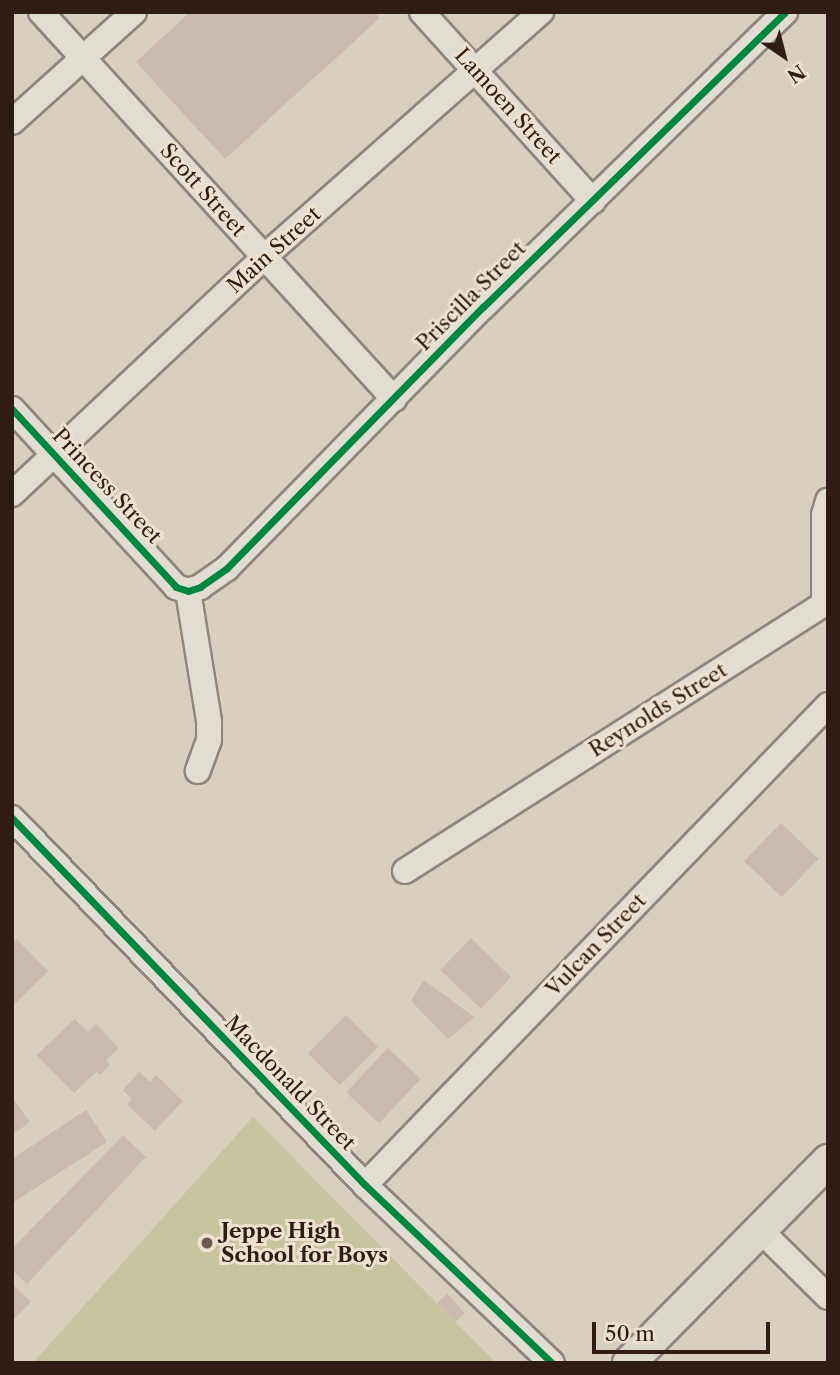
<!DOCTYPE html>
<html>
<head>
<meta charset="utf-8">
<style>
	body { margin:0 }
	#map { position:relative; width:840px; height:1375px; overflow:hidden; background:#d8cfbd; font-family:"Libre Caslon Text",serif }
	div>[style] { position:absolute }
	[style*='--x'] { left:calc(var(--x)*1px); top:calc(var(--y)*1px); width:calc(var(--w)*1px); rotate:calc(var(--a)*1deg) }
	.green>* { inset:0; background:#c7c4a0 }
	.building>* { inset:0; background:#cab9ac; transform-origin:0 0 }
	.roads { filter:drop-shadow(2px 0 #8e867c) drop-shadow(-2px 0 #8e867c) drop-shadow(0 2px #8e867c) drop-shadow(0 -2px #8e867c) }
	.minor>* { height:24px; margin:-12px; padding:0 12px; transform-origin:12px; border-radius:12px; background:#e1ddd3 }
	.major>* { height:32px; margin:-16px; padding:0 16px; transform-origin:16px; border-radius:16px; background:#dbd7cc }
	.cycleway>* { height:7px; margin:-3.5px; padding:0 3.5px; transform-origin:3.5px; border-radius:3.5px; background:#00873e }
	.dots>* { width:19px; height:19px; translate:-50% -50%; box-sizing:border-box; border:4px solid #ede2cd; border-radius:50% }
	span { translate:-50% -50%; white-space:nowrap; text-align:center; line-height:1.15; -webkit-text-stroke:6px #ede2cd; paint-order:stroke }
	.street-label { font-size:21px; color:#301c13 }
	.poi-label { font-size:21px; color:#301c13; font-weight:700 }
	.left { translate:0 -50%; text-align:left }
	.frame { position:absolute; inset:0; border:14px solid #301c13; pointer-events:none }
	.north { position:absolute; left:749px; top:21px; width:70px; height:70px; -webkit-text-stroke:5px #ede2cd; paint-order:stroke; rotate:145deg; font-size:19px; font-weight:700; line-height:28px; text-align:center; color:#301c13 }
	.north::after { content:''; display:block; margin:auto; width:24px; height:32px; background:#301c13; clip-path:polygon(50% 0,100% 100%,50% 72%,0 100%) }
	.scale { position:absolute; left:592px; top:1322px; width:178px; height:32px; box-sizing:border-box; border:4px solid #301c13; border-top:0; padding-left:9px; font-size:21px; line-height:24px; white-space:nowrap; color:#301c13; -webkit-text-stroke:5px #ede2cd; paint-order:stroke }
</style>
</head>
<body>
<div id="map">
	<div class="green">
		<i style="clip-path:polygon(253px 1117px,496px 1363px,33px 1363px)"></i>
	</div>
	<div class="building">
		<i style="clip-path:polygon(190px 12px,374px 12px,380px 18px,225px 159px,136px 62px)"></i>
		<i style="left:781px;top:823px;width:52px;height:53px;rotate:44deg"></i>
		<i style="left:471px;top:938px;width:56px;height:44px;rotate:44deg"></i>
		<i style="clip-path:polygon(17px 939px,48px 971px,12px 1007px,12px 943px)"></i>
		<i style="clip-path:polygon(424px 980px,474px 1017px,448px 1039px,411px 1001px)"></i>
		<i style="left:346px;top:1015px;width:45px;height:54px;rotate:45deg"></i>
		<i style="clip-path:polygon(75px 1019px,88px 1032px,96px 1024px,119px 1048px,106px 1060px,110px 1065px,100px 1075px,96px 1072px,74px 1093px,37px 1055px)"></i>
		<i style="left:388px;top:1048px;width:45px;height:61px;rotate:43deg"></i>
		<i style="clip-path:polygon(139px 1072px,150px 1082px,156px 1075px,183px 1101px,155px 1131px,127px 1104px,132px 1099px,123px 1090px)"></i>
		<i style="clip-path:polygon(12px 1097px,30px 1122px,12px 1135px)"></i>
		<i style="clip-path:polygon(86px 1110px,107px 1142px,12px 1203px,12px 1159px)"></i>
		<i style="clip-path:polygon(123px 1135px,146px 1157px,27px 1284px,12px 1270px,12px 1249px)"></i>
		<i style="clip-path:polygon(12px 1284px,31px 1302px,12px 1321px)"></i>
		<i style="left:447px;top:1294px;width:26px;height:13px;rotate:47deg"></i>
	</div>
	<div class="roads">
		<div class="minor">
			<i style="--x:41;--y:12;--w:524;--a:47.63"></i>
			<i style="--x:422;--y:12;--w:255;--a:47.9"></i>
			<i style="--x:12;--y:122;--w:164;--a:-42"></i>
			<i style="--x:12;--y:409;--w:242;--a:47.3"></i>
			<i style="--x:176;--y:587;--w:13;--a:18"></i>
			<i style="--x:188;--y:591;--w:13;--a:-18"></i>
			<i style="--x:200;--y:587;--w:33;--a:-35"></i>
			<i style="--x:227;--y:568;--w:366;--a:-45.6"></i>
			<i style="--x:483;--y:307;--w:422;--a:-44.3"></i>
			<i style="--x:12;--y:494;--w:346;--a:-43.2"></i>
			<i style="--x:264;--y:257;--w:370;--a:-41.5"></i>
			<i style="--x:188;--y:591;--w:132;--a:80.8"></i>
			<i style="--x:209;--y:721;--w:19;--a:90"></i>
			<i style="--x:209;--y:740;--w:33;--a:110"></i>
			<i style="--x:12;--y:818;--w:509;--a:46.11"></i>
			<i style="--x:365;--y:1185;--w:258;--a:43.6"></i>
			<i style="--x:405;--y:871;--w:497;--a:-32.5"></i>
			<i style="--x:824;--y:604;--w:89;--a:-90"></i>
			<i style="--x:824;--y:515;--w:15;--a:-74"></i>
			<i style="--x:365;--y:1185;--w:667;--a:-46.03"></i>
			<i style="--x:761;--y:1231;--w:94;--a:44.6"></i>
		</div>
		<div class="major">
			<i style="--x:629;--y:1363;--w:284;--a:-45.4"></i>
		</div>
	</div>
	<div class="cycleway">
		<i style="--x:12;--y:409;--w:242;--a:47.3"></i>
		<i style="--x:176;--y:587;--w:13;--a:18"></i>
		<i style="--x:188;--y:591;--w:13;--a:-18"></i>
		<i style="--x:200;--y:587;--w:33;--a:-35"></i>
		<i style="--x:227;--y:568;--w:366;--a:-45.6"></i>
		<i style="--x:483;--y:307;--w:422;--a:-44.3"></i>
		<i style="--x:12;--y:818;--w:509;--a:46.11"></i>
		<i style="--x:365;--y:1185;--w:258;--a:43.6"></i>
	</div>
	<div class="dots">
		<i style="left:207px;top:1243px;background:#6b5b4e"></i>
	</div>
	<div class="street-label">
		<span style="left:508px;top:106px;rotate:48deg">Lamoen Street</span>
		<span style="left:203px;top:190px;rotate:48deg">Scott Street</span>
		<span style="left:274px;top:250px;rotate:-42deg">Main Street</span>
		<span style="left:471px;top:296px;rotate:-45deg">Priscilla Street</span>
		<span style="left:107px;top:486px;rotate:47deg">Princess Street</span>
		<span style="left:658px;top:710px;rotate:-32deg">Reynolds Street</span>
		<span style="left:596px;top:945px;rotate:-46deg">Vulcan Street</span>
		<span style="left:290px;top:1083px;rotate:46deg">Macdonald Street</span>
	</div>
	<div class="poi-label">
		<span class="left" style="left:221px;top:1243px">Jeppe High<br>School for Boys</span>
	</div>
	<div class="frame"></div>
	<div class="north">N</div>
	<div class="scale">50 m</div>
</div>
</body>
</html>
